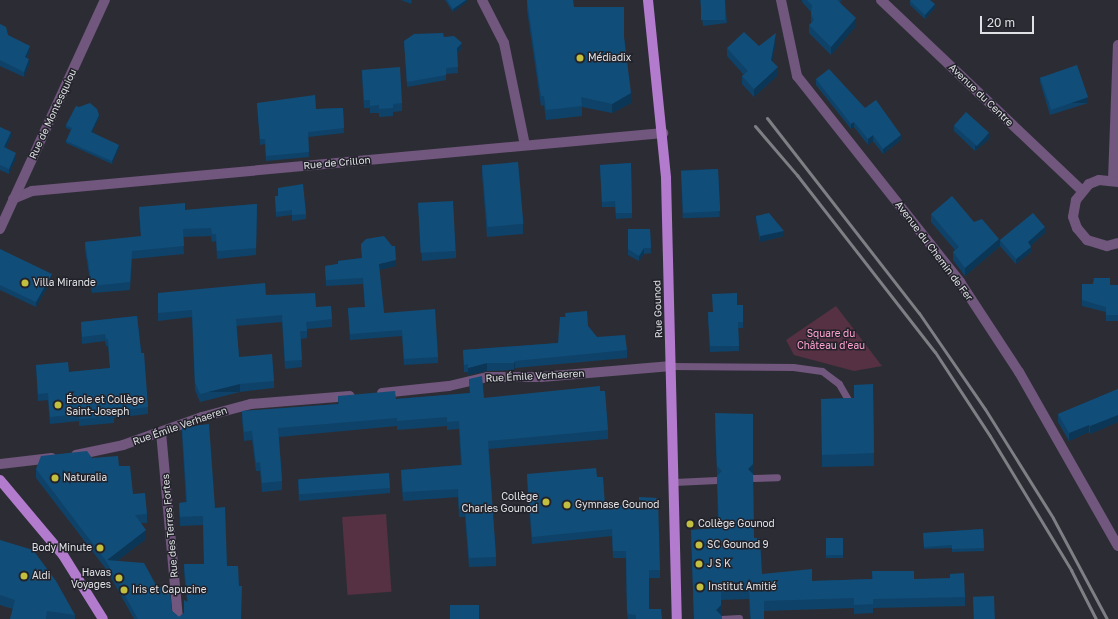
<!DOCTYPE html>
<html>
<head>
<meta charset="utf-8">
<style>
	body { margin:0 }
	#map { position:relative; width:1118px; height:619px; overflow:hidden; background:#2c2d34; font-family:"Golos Text",sans-serif }
	div>[style] { position:absolute }
	[style*='--x'] { left:calc(var(--x)*1px); top:calc(var(--y)*1px); width:calc(var(--w)*1px); rotate:calc(var(--a)*1deg) }
	.green>* { inset:0; background:#553143; transform-origin:0 0 }
	.service>* { height:7px; margin:-3.5px; padding:0 3.5px; transform-origin:3.5px; border-radius:3.5px; background:#71567d }
	.minor>* { height:10px; margin:-5px; padding:0 5px; transform-origin:5px; border-radius:5px; background:#71567d }
	.primary>* { height:10px; margin:-5px; padding:0 5px; transform-origin:5px; border-radius:5px; background:#b37bcd }
	.rail>* { height:3px; margin:-1.5px; padding:0 1.5px; transform-origin:1.5px; border-radius:1.5px; background:#7e7f85 }
	.wall>* { inset:0; background:#0f4268; transform-origin:0 0 }
	.shaded-wall>* { inset:0; background:#0c3655; transform-origin:0 0 }
	.building>* { inset:0; background:#114d79; transform-origin:0 0 }
	.dots>* { width:11px; height:11px; translate:-50% -50%; box-sizing:border-box; border:2px solid #22232a; border-radius:50% }
	span { translate:-50% -50%; white-space:nowrap; text-align:center; line-height:1.15; -webkit-text-stroke:3px #22232a; paint-order:stroke }
	.poi-label { font-size:10px; color:#e0e1e5 }
	.left { translate:0 -50%; text-align:left }
	.right { translate:-100% -50%; text-align:right }
	.street-label { font-size:10px; color:#e0e1e5 }
	.park-label { font-size:10px; color:#ffa1cf }
	.scale { position:absolute; left:980px; top:16px; width:54px; height:18px; box-sizing:border-box; border:2px solid #e0e1e5; border-top:0; padding-left:5px; font-size:12px; line-height:14px; white-space:nowrap; color:#e0e1e5; -webkit-text-stroke:3px #22232a; paint-order:stroke }
</style>
</head>
<body>
<div id="map">
	<div class="green">
		<i style="clip-path:polygon(836px 306px,882px 366px,854px 371px,794px 355px,786px 340px)"></i>
		<i style="left:386px;top:514px;width:78px;height:44px;rotate:86deg"></i>
	</div>
	<div class="service">
		<i style="--x:672;--y:366;--w:121;--a:0.5"></i>
		<i style="--x:793;--y:367;--w:29;--a:8"></i>
		<i style="--x:822;--y:371;--w:21;--a:37"></i>
		<i style="--x:839;--y:384;--w:20;--a:60"></i>
		<i style="--x:753;--y:478;--w:24;--a:-2"></i>
		<i style="--x:674;--y:482;--w:43;--a:-2.7"></i>
		<i style="--x:721;--y:619;--w:18;--a:-3"></i>
	</div>
	<div class="minor">
		<i style="--x:482;--y:0;--w:48;--a:62.9"></i>
		<i style="--x:504;--y:43;--w:104;--a:78.4"></i>
		<i style="--x:781;--y:0;--w:78;--a:78.1"></i>
		<i style="--x:797;--y:76;--w:263;--a:51.6"></i>
		<i style="--x:960;--y:282;--w:108;--a:56.8"></i>
		<i style="--x:1019;--y:372;--w:200;--a:60.4"></i>
		<i style="--x:881;--y:0;--w:277;--a:43.5"></i>
		<i style="--x:1113;--y:180;--w:135;--a:-87.9"></i>
		<i style="--x:1118;--y:182;--w:19;--a:-174"></i>
		<i style="--x:1099;--y:180;--w:11;--a:158"></i>
		<i style="--x:1089;--y:184;--w:21;--a:129"></i>
		<i style="--x:1076;--y:200;--w:17;--a:100"></i>
		<i style="--x:1073;--y:217;--w:12;--a:70"></i>
		<i style="--x:1077;--y:228;--w:16;--a:50"></i>
		<i style="--x:1087;--y:240;--w:21;--a:17"></i>
		<i style="--x:1107;--y:246;--w:11;--a:-15"></i>
		<i style="--x:13;--y:199;--w:21;--a:-23"></i>
		<i style="--x:32;--y:191;--w:634;--a:-5.25"></i>
		<i style="--x:0;--y:229;--w:252;--a:-65.4"></i>
		<i style="--x:382;--y:393;--w:67;--a:-6"></i>
		<i style="--x:449;--y:386;--w:39;--a:-13"></i>
		<i style="--x:487;--y:377;--w:54;--a:0"></i>
		<i style="--x:541;--y:377;--w:131;--a:-4.8"></i>
		<i style="--x:161;--y:432;--w:188;--a:84.8"></i>
		<i style="--x:76;--y:455;--w:48;--a:-12"></i>
		<i style="--x:123;--y:445;--w:84;--a:-19.5"></i>
		<i style="--x:202;--y:417;--w:51;--a:-14.9"></i>
		<i style="--x:251;--y:404;--w:99;--a:-4.6"></i>
		<i style="--x:0;--y:464;--w:52;--a:-6.6"></i>
	</div>
	<div class="primary">
		<i style="--x:648;--y:0;--w:179;--a:84.2"></i>
		<i style="--x:666;--y:178;--w:441;--a:88.6"></i>
		<i style="--x:0;--y:480;--w:98;--a:50"></i>
		<i style="--x:63;--y:555;--w:75;--a:58"></i>
	</div>
	<div class="rail">
		<i style="--x:767;--y:118;--w:247;--a:52.1"></i>
		<i style="--x:919;--y:313;--w:116;--a:55.5"></i>
		<i style="--x:985;--y:409;--w:128;--a:58"></i>
		<i style="--x:1053;--y:518;--w:115;--a:61.9"></i>
		<i style="--x:755;--y:126;--w:65;--a:49.4"></i>
		<i style="--x:797;--y:175;--w:224;--a:52.1"></i>
		<i style="--x:935;--y:352;--w:100;--a:56.8"></i>
		<i style="--x:990;--y:436;--w:157;--a:58.8"></i>
		<i style="--x:1071;--y:570;--w:55;--a:63"></i>
	</div>
	<div class="wall">
		<i style="clip-path:polygon(401px 0,412px 0,411px 4px)"></i>
		<i style="clip-path:polygon(445px 0,468px 0,468px 1px,453px 12px)"></i>
		<i style="clip-path:polygon(527px 0,574px 7px,624px 38px,631px 103px,612px 113px,582px 107px,582px 116px,546px 120px,544px 105px,541px 106px,527px 10px)"></i>
		<i style="clip-path:polygon(700px 0,725px 0,727px 23px,703px 26px)"></i>
		<i style="clip-path:polygon(802px 0,841px 0,840px 3px,856px 26px,831px 55px,809px 33px,809px 25px,812px 23px,811px 21px,811px 12px,802px 2px)"></i>
		<i style="clip-path:polygon(910px 1px,931px 1px,935px 8px,925px 19px,910px 5px)"></i>
		<i style="clip-path:polygon(0 24px,8px 35px,30px 51px,27px 58px,29px 65px,24px 77px,0 66px)"></i>
		<i style="clip-path:polygon(444px 37px,462px 48px,457px 53px,458px 73px,446px 74px,446px 80px,407px 87px,404px 41px)"></i>
		<i style="clip-path:polygon(776px 41px,772px 61px,778px 75px,754px 97px,742px 84px,742px 76px,744px 75px,727px 56px,727px 48px,759px 46px)"></i>
		<i style="clip-path:polygon(362px 70px,402px 103px,402px 111px,393px 112px,393px 116px,379px 117px,379px 113px,370px 113px,370px 108px,364px 108px,362px 78px)"></i>
		<i style="clip-path:polygon(1040px 77px,1088px 103px,1050px 115px,1040px 82px)"></i>
		<i style="clip-path:polygon(816px 79px,865px 108px,901px 140px,883px 154px,873px 141px,868px 145px,854px 127px,851px 129px,816px 85px)"></i>
		<i style="clip-path:polygon(257px 103px,316px 109px,343px 108px,344px 133px,308px 137px,309px 157px,266px 161px,265px 144px,260px 145px)"></i>
		<i style="clip-path:polygon(99px 118px,92px 132px,119px 148px,112px 164px,66px 143px,66px 141px,71px 130px,66px 128px,66px 125px)"></i>
		<i style="clip-path:polygon(954px 125px,989px 139px,975px 151px,954px 131px)"></i>
		<i style="clip-path:polygon(0 127px,11px 137px,6px 148px,16px 158px,9px 174px,0 170px)"></i>
		<i style="clip-path:polygon(631px 163px,632px 218px,616px 219px,615px 207px,602px 207px,600px 165px)"></i>
		<i style="clip-path:polygon(482px 165px,523px 224px,523px 234px,487px 237px,482px 175px)"></i>
		<i style="left:718px;top:169px;width:48px;height:37px;rotate:88deg"></i>
		<i style="clip-path:polygon(278px 188px,306px 214px,306px 219px,292px 221px,292px 215px,276px 217px,275px 196px,278px 196px)"></i>
		<i style="clip-path:polygon(257px 204px,256px 255px,217px 259px,216px 241px,212px 242px,211px 236px,183px 237px,184px 254px,132px 259px,130px 290px,92px 293px,85px 250px,85px 242px,141px 237px,139px 214px,139px 207px,185px 210px)"></i>
		<i style="clip-path:polygon(418px 204px,456px 251px,456px 258px,422px 261px)"></i>
		<i style="clip-path:polygon(931px 214px,974px 222px,999px 247px,965px 276px,953px 260px,953px 252px,955px 250px,931px 222px)"></i>
		<i style="clip-path:polygon(756px 216px,784px 236px,760px 242px,756px 221px)"></i>
		<i style="clip-path:polygon(628px 229px,650px 229px,651px 253px,644px 254px,639px 261px,628px 255px)"></i>
		<i style="clip-path:polygon(1045px 233px,1030px 246px,1031px 252px,1016px 264px,1000px 246px,1000px 240px)"></i>
		<i style="clip-path:polygon(361px 244px,396px 266px,379px 270px,384px 313px,438px 357px,438px 363px,404px 365px,402px 336px,350px 340px,348px 308px,365px 307px,363px 284px,326px 286px,325px 266px,338px 264px,338px 261px,362px 258px)"></i>
		<i style="clip-path:polygon(0 249px,52px 279px,36px 307px,0 290px)"></i>
		<i style="clip-path:polygon(1082px 284px,1118px 285px,1118px 321px,1106px 321px,1106px 312px,1082px 306px)"></i>
		<i style="clip-path:polygon(158px 293px,266px 295px,316px 307px,332px 319px,332px 327px,307px 329px,307px 338px,301px 339px,302px 367px,285px 369px,282px 322px,236px 326px,239px 357px,274px 381px,274px 388px,240px 392px,200px 402px,195px 390px,192px 317px,158px 321px)"></i>
		<i style="clip-path:polygon(737px 305px,743px 305px,743px 328px,738px 328px,739px 351px,710px 352px,708px 318px,713px 312px)"></i>
		<i style="clip-path:polygon(565px 313px,588px 326px,597px 337px,627px 350px,627px 358px,515px 368px,514px 370px,487px 371px,468px 375px,468px 372px,464px 372px,463px 350px,558px 343px,565px 317px)"></i>
		<i style="clip-path:polygon(137px 316px,148px 407px,148px 414px,114px 418px,114px 423px,79px 426px,79px 421px,50px 424px,48px 400px,38px 401px,36px 365px,69px 372px,110px 368px,108px 346px,106px 346px,105px 341px,82px 344px,81px 322px)"></i>
		<i style="clip-path:polygon(469px 379px,484px 398px,600px 391px,608px 430px,608px 439px,488px 449px,496px 557px,496px 566px,469px 567px,465px 517px,459px 517px,458px 497px,403px 501px,401px 479px,401px 470px,461px 465px,459px 429px,447px 430px,447px 426px,397px 430px,397px 426px,279px 437px,282px 481px,282px 490px,262px 492px,260px 471px,256px 471px,252px 440px,244px 441px,242px 420px,242px 411px,338px 404px,338px 396px,396px 399px,470px 393px)"></i>
		<i style="clip-path:polygon(873px 384px,874px 466px,822px 467px,821px 399px,854px 398px)"></i>
		<i style="clip-path:polygon(1118px 389px,1118px 422px,1090px 434px,1089px 432px,1069px 441px,1058px 422px,1058px 414px)"></i>
		<i style="clip-path:polygon(715px 423px,753px 473px,754px 538px,762px 574px,812px 581px,872px 579px,872px 571px,914px 579px,965px 597px,965px 606px,873px 608px,873px 613px,854px 614px,854px 608px,764px 611px,750px 619px,749px 599px,721px 600px,721px 614px,722px 619px,694px 619px,691px 530px,718px 528px,717px 476px,717px 475px)"></i>
		<i style="clip-path:polygon(182px 427px,215px 508px,227px 566px,239px 586px,241px 619px,134px 619px,106px 569px,36px 478px,36px 469px,92px 458px,119px 466px,133px 494px,147px 514px,147px 523px,141px 523px,146px 539px,117px 561px,156px 585px,172px 611px,179px 617px,184px 613px,187px 602px,184px 573px,184px 564px,204px 564px,203px 525px,180px 526px,179px 503px,186px 502px,182px 436px)"></i>
		<i style="clip-path:polygon(527px 474px,597px 477px,605px 505px,660px 570px,660px 578px,649px 578px,649px 609px,662px 619px,628px 619px,627px 616px,626px 558px,613px 558px,612px 536px,532px 544px,527px 482px)"></i>
		<i style="clip-path:polygon(298px 481px,390px 488px,390px 493px,299px 501px)"></i>
		<i style="clip-path:polygon(983px 529px,984px 551px,952px 552px,952px 548px,924px 549px,923px 533px)"></i>
		<i style="left:843px;top:538px;width:20px;height:17px;rotate:90deg"></i>
		<i style="clip-path:polygon(0 540px,75px 615px,75px 619px,10px 619px,13px 609px,0 605px)"></i>
	</div>
	<div class="shaded-wall">
		<i style="clip-path:polygon(466px 0,468px 0,468px 1px,453px 12px,453px 9px)"></i>
		<i style="clip-path:polygon(935px 4px,935px 8px,925px 19px,925px 15px)"></i>
		<i style="clip-path:polygon(856px 18px,856px 26px,831px 55px,831px 47px)"></i>
		<i style="clip-path:polygon(776px 33px,776px 41px,771px 68px,771px 60px)"></i>
		<i style="clip-path:polygon(462px 43px,462px 48px,457px 53px,457px 48px)"></i>
		<i style="clip-path:polygon(30px 46px,30px 51px,25px 62px,25px 57px)"></i>
		<i style="clip-path:polygon(29px 59px,29px 65px,24px 77px,24px 72px)"></i>
		<i style="clip-path:polygon(778px 67px,778px 75px,754px 97px,754px 89px)"></i>
		<i style="clip-path:polygon(631px 93px,631px 103px,612px 113px,612px 104px)"></i>
		<i style="left:1088px;top:97px;width:6px;height:40px;rotate:90deg"></i>
		<i style="clip-path:polygon(99px 115px,99px 118px,91px 135px,91px 132px)"></i>
		<i style="clip-path:polygon(854px 122px,854px 127px,851px 129px,851px 124px)"></i>
		<i style="clip-path:polygon(11px 132px,11px 137px,4px 152px,4px 147px)"></i>
		<i style="clip-path:polygon(989px 133px,989px 139px,975px 151px,975px 146px)"></i>
		<i style="clip-path:polygon(873px 135px,873px 141px,868px 145px,868px 139px)"></i>
		<i style="clip-path:polygon(901px 135px,901px 140px,883px 154px,883px 149px)"></i>
		<i style="clip-path:polygon(119px 145px,119px 148px,112px 164px,112px 161px)"></i>
		<i style="clip-path:polygon(16px 153px,16px 158px,9px 174px,9px 169px)"></i>
		<i style="clip-path:polygon(1045px 227px,1045px 233px,1028px 248px,1028px 242px)"></i>
		<i style="clip-path:polygon(784px 231px,784px 236px,760px 242px,760px 236px)"></i>
		<i style="clip-path:polygon(999px 239px,999px 247px,965px 276px,965px 268px)"></i>
		<i style="clip-path:polygon(1031px 247px,1031px 252px,1016px 264px,1016px 259px)"></i>
		<i style="clip-path:polygon(644px 248px,644px 254px,639px 261px,639px 256px)"></i>
		<i style="clip-path:polygon(396px 260px,396px 266px,379px 270px,379px 264px)"></i>
		<i style="clip-path:polygon(52px 274px,52px 279px,36px 307px,36px 302px)"></i>
		<i style="clip-path:polygon(515px 361px,515px 368px,514px 370px,514px 363px)"></i>
		<i style="clip-path:polygon(487px 363px,487px 371px,468px 375px,468px 368px)"></i>
		<i style="left:240px;top:384px;width:8px;height:41px;rotate:90deg"></i>
		<i style="clip-path:polygon(1118px 415px,1118px 422px,1090px 434px,1090px 426px)"></i>
		<i style="clip-path:polygon(753px 423px,753px 473px,748px 479px,748px 469px)"></i>
		<i style="clip-path:polygon(1089px 425px,1089px 432px,1069px 441px,1069px 433px)"></i>
		<i style="clip-path:polygon(146px 530px,146px 539px,109px 567px,107px 560px)"></i>
		<i style="clip-path:polygon(721px 605px,721px 614px,716px 619px,716px 610px)"></i>
	</div>
	<div class="building">
		<i style="clip-path:polygon(447px 0,466px 0,453px 9px)"></i>
		<i style="clip-path:polygon(527px 0,573px 0,574px 7px,624px 7px,624px 37px,631px 93px,612px 104px,581px 97px,582px 106px,546px 110px,544px 96px,541px 96px)"></i>
		<i style="left:701px;top:0;width:24px;height:20px"></i>
		<i style="clip-path:polygon(807px 0,837px 0,856px 18px,831px 47px,809px 25px,814px 20px,811px 14px,812px 5px)"></i>
		<i style="clip-path:polygon(911px 0,930px 0,935px 4px,925px 15px,910px 1px)"></i>
		<i style="clip-path:polygon(0 24px,6px 27px,8px 35px,30px 46px,25px 57px,29px 59px,24px 72px,0 60px)"></i>
		<i style="clip-path:polygon(744px 32px,759px 46px,776px 33px,771px 60px,778px 67px,754px 89px,742px 76px,748px 71px,727px 48px)"></i>
		<i style="clip-path:polygon(443px 33px,444px 37px,454px 36px,462px 43px,457px 48px,458px 67px,446px 68px,446px 75px,407px 82px,404px 41px,414px 34px)"></i>
		<i style="left:1077px;top:65px;width:34px;height:39px;rotate:71deg"></i>
		<i style="clip-path:polygon(400px 67px,402px 103px,393px 104px,393px 108px,379px 109px,379px 105px,370px 106px,370px 100px,364px 100px,362px 70px)"></i>
		<i style="clip-path:polygon(829px 69px,865px 108px,876px 100px,901px 135px,883px 149px,873px 135px,868px 139px,854px 122px,851px 124px,816px 79px)"></i>
		<i style="clip-path:polygon(315px 95px,316px 109px,343px 108px,344px 128px,308px 132px,309px 152px,266px 156px,265px 139px,260px 139px,257px 103px)"></i>
		<i style="clip-path:polygon(90px 103px,97px 109px,99px 115px,91px 132px,119px 145px,112px 161px,66px 141px,72px 128px,66px 125px,76px 106px,79px 107px)"></i>
		<i style="left:966px;top:112px;width:31px;height:18px;rotate:42deg"></i>
		<i style="clip-path:polygon(0 127px,11px 132px,4px 147px,16px 153px,9px 169px,0 165px)"></i>
		<i style="left:518px;top:162px;width:62px;height:36px;rotate:85deg"></i>
		<i style="clip-path:polygon(631px 163px,632px 213px,616px 213px,615px 201px,602px 202px,600px 165px)"></i>
		<i style="left:718px;top:169px;width:42px;height:37px;rotate:87deg"></i>
		<i style="clip-path:polygon(303px 184px,306px 214px,292px 215px,292px 210px,276px 212px,275px 196px,278px 196px,278px 188px)"></i>
		<i style="clip-path:polygon(952px 196px,974px 222px,982px 219px,999px 239px,965px 268px,953px 252px,959px 247px,931px 214px)"></i>
		<i style="left:453px;top:201px;width:50px;height:35px;rotate:87deg"></i>
		<i style="clip-path:polygon(185px 203px,185px 210px,257px 204px,256px 248px,217px 251px,216px 234px,212px 234px,211px 228px,183px 229px,184px 246px,132px 251px,130px 282px,92px 286px,85px 242px,141px 236px,139px 207px)"></i>
		<i style="clip-path:polygon(769px 213px,784px 231px,760px 236px,756px 216px)"></i>
		<i style="clip-path:polygon(1033px 213px,1045px 227px,1028px 242px,1031px 247px,1016px 259px,1000px 240px)"></i>
		<i style="clip-path:polygon(628px 229px,650px 229px,651px 248px,644px 248px,639px 256px,628px 249px)"></i>
		<i style="clip-path:polygon(384px 236px,392px 246px,395px 246px,396px 260px,379px 264px,384px 313px,435px 309px,438px 357px,404px 359px,402px 330px,350px 334px,348px 308px,365px 307px,363px 278px,326px 280px,325px 266px,338px 264px,338px 261px,362px 258px,361px 244px,366px 239px)"></i>
		<i style="clip-path:polygon(0 249px,52px 274px,36px 302px,0 285px)"></i>
		<i style="clip-path:polygon(1094px 278px,1110px 278px,1110px 285px,1118px 285px,1118px 315px,1106px 315px,1106px 307px,1082px 300px,1082px 284px,1093px 284px)"></i>
		<i style="clip-path:polygon(265px 283px,266px 295px,315px 293px,316px 307px,331px 306px,332px 319px,306px 322px,307px 331px,300px 331px,302px 360px,285px 361px,282px 315px,236px 319px,239px 357px,272px 354px,274px 381px,240px 384px,200px 394px,195px 382px,192px 310px,158px 313px,158px 293px)"></i>
		<i style="clip-path:polygon(737px 293px,737px 305px,743px 305px,743px 322px,738px 322px,739px 346px,710px 346px,708px 312px,713px 312px,712px 294px)"></i>
		<i style="clip-path:polygon(587px 311px,588px 326px,597px 337px,625px 335px,627px 350px,515px 361px,514px 363px,487px 363px,468px 368px,468px 364px,464px 365px,463px 350px,558px 343px,560px 317px,566px 317px,565px 313px)"></i>
		<i style="clip-path:polygon(137px 316px,141px 353px,144px 353px,148px 407px,114px 411px,114px 416px,79px 419px,79px 414px,50px 417px,48px 393px,38px 394px,36px 365px,68px 362px,69px 372px,110px 368px,108px 339px,106px 339px,105px 334px,82px 337px,81px 322px)"></i>
		<i style="clip-path:polygon(482px 376px,484px 398px,600px 386px,600px 391px,605px 391px,608px 430px,488px 441px,496px 557px,469px 558px,465px 508px,459px 509px,458px 489px,403px 492px,401px 470px,462px 465px,459px 421px,447px 422px,447px 417px,397px 421px,397px 418px,278px 428px,282px 481px,262px 483px,260px 462px,256px 463px,252px 431px,244px 432px,242px 411px,339px 404px,338px 396px,395px 391px,396px 399px,470px 393px,469px 379px)"></i>
		<i style="clip-path:polygon(873px 384px,874px 453px,822px 455px,821px 399px,854px 398px,854px 385px)"></i>
		<i style="clip-path:polygon(1118px 389px,1118px 415px,1090px 426px,1089px 425px,1069px 433px,1058px 414px)"></i>
		<i style="clip-path:polygon(715px 413px,753px 414px,753px 464px,748px 469px,753px 474px,754px 538px,760px 538px,762px 574px,812px 569px,812px 581px,873px 579px,872px 571px,914px 571px,914px 579px,950px 578px,950px 574px,964px 573px,965px 597px,873px 599px,873px 604px,854px 605px,854px 598px,764px 601px,764px 619px,751px 619px,749px 590px,721px 591px,721px 605px,716px 610px,721px 615px,722px 619px,694px 619px,691px 530px,719px 528px,717px 476px,722px 471px,717px 466px)"></i>
		<i style="clip-path:polygon(209px 424px,215px 508px,225px 507px,227px 566px,238px 566px,239px 586px,242px 586px,241px 619px,138px 619px,106px 561px,36px 469px,41px 456px,87px 451px,92px 458px,118px 456px,119px 466px,130px 466px,133px 494px,145px 493px,147px 514px,135px 515px,146px 530px,107px 560px,144px 563px,156px 585px,170px 591px,172px 611px,179px 617px,184px 613px,184px 600px,188px 602px,184px 564px,204px 564px,203px 516px,180px 517px,179px 503px,187px 502px,182px 427px)"></i>
		<i style="clip-path:polygon(596px 468px,597px 477px,603px 477px,605px 505px,639px 505px,639px 497px,658px 498px,660px 570px,649px 570px,649px 609px,661px 609px,662px 619px,636px 619px,636px 615px,628px 614px,627px 609px,626px 551px,613px 551px,612px 529px,532px 537px,527px 474px)"></i>
		<i style="left:389px;top:473px;width:15px;height:91px;rotate:86deg"></i>
		<i style="clip-path:polygon(983px 529px,984px 548px,952px 549px,952px 545px,924px 547px,923px 533px)"></i>
		<i style="left:843px;top:538px;width:17px;height:17px;rotate:90deg"></i>
		<i style="clip-path:polygon(0 540px,33px 550px,56px 581px,75px 615px,47px 611px,46px 619px,10px 619px,15px 600px,0 595px)"></i>
		<i style="left:994px;top:596px;width:23px;height:21px;rotate:88deg"></i>
		<i style="left:479px;top:605px;width:14px;height:29px;rotate:90deg"></i>
	</div>
	<div class="dots">
		<i style="left:580px;top:58px;background:#c1be40"></i>
		<i style="left:25px;top:283px;background:#c1be40"></i>
		<i style="left:58px;top:405px;background:#c1be40"></i>
		<i style="left:55px;top:478px;background:#c1be40"></i>
		<i style="left:546px;top:502px;background:#c1be40"></i>
		<i style="left:567px;top:505px;background:#c1be40"></i>
		<i style="left:690px;top:524px;background:#c1be40"></i>
		<i style="left:699px;top:545px;background:#c1be40"></i>
		<i style="left:100px;top:548px;background:#c1be40"></i>
		<i style="left:699px;top:564px;background:#c1be40"></i>
		<i style="left:24px;top:576px;background:#c1be40"></i>
		<i style="left:119px;top:578px;background:#c1be40"></i>
		<i style="left:700px;top:587px;background:#c1be40"></i>
		<i style="left:124px;top:590px;background:#c1be40"></i>
	</div>
	<div class="poi-label">
		<span class="left" style="left:588px;top:58px">Médiadix</span>
		<span class="left" style="left:33px;top:283px">Villa Mirande</span>
		<span class="left" style="left:66px;top:405px">École et Collège<br>Saint-Joseph</span>
		<span class="left" style="left:63px;top:478px">Naturalia</span>
		<span class="right" style="left:538px;top:502px">Collège<br>Charles Gounod</span>
		<span class="left" style="left:575px;top:505px">Gymnase Gounod</span>
		<span class="left" style="left:698px;top:524px">Collège Gounod</span>
		<span class="left" style="left:707px;top:545px">SC Gounod 9</span>
		<span class="right" style="left:92px;top:548px">Body Minute</span>
		<span class="left" style="left:707px;top:564px">J S K</span>
		<span class="right" style="left:111px;top:578px">Havas<br>Voyages</span>
		<span class="left" style="left:32px;top:576px">Aldi</span>
		<span class="left" style="left:708px;top:587px">Institut Amitié</span>
		<span class="left" style="left:132px;top:590px">Iris et Capucine</span>
	</div>
	<div class="street-label">
		<span style="left:981px;top:95px;rotate:44deg">Avenue du Centre</span>
		<span style="left:53px;top:114px;rotate:-65deg">Rue de Montesquiou</span>
		<span style="left:337px;top:163px;rotate:-5deg">Rue de Crillon</span>
		<span style="left:934px;top:251px;rotate:53deg">Avenue du Chemin de Fer</span>
		<span style="left:658px;top:309px;rotate:-92deg">Rue Gounod</span>
		<span style="left:535px;top:376px;rotate:-3deg">Rue Émile Verhaeren</span>
		<span style="left:180px;top:426px;rotate:-19deg">Rue Émile Verhaeren</span>
		<span style="left:170px;top:526px;rotate:-95deg">Rue des Terres Fortes</span>
	</div>
	<div class="park-label">
		<span style="left:831px;top:339px">Square du<br>Château d'eau</span>
	</div>
	<div class="scale">20 m</div>
</div>
</body>
</html>
